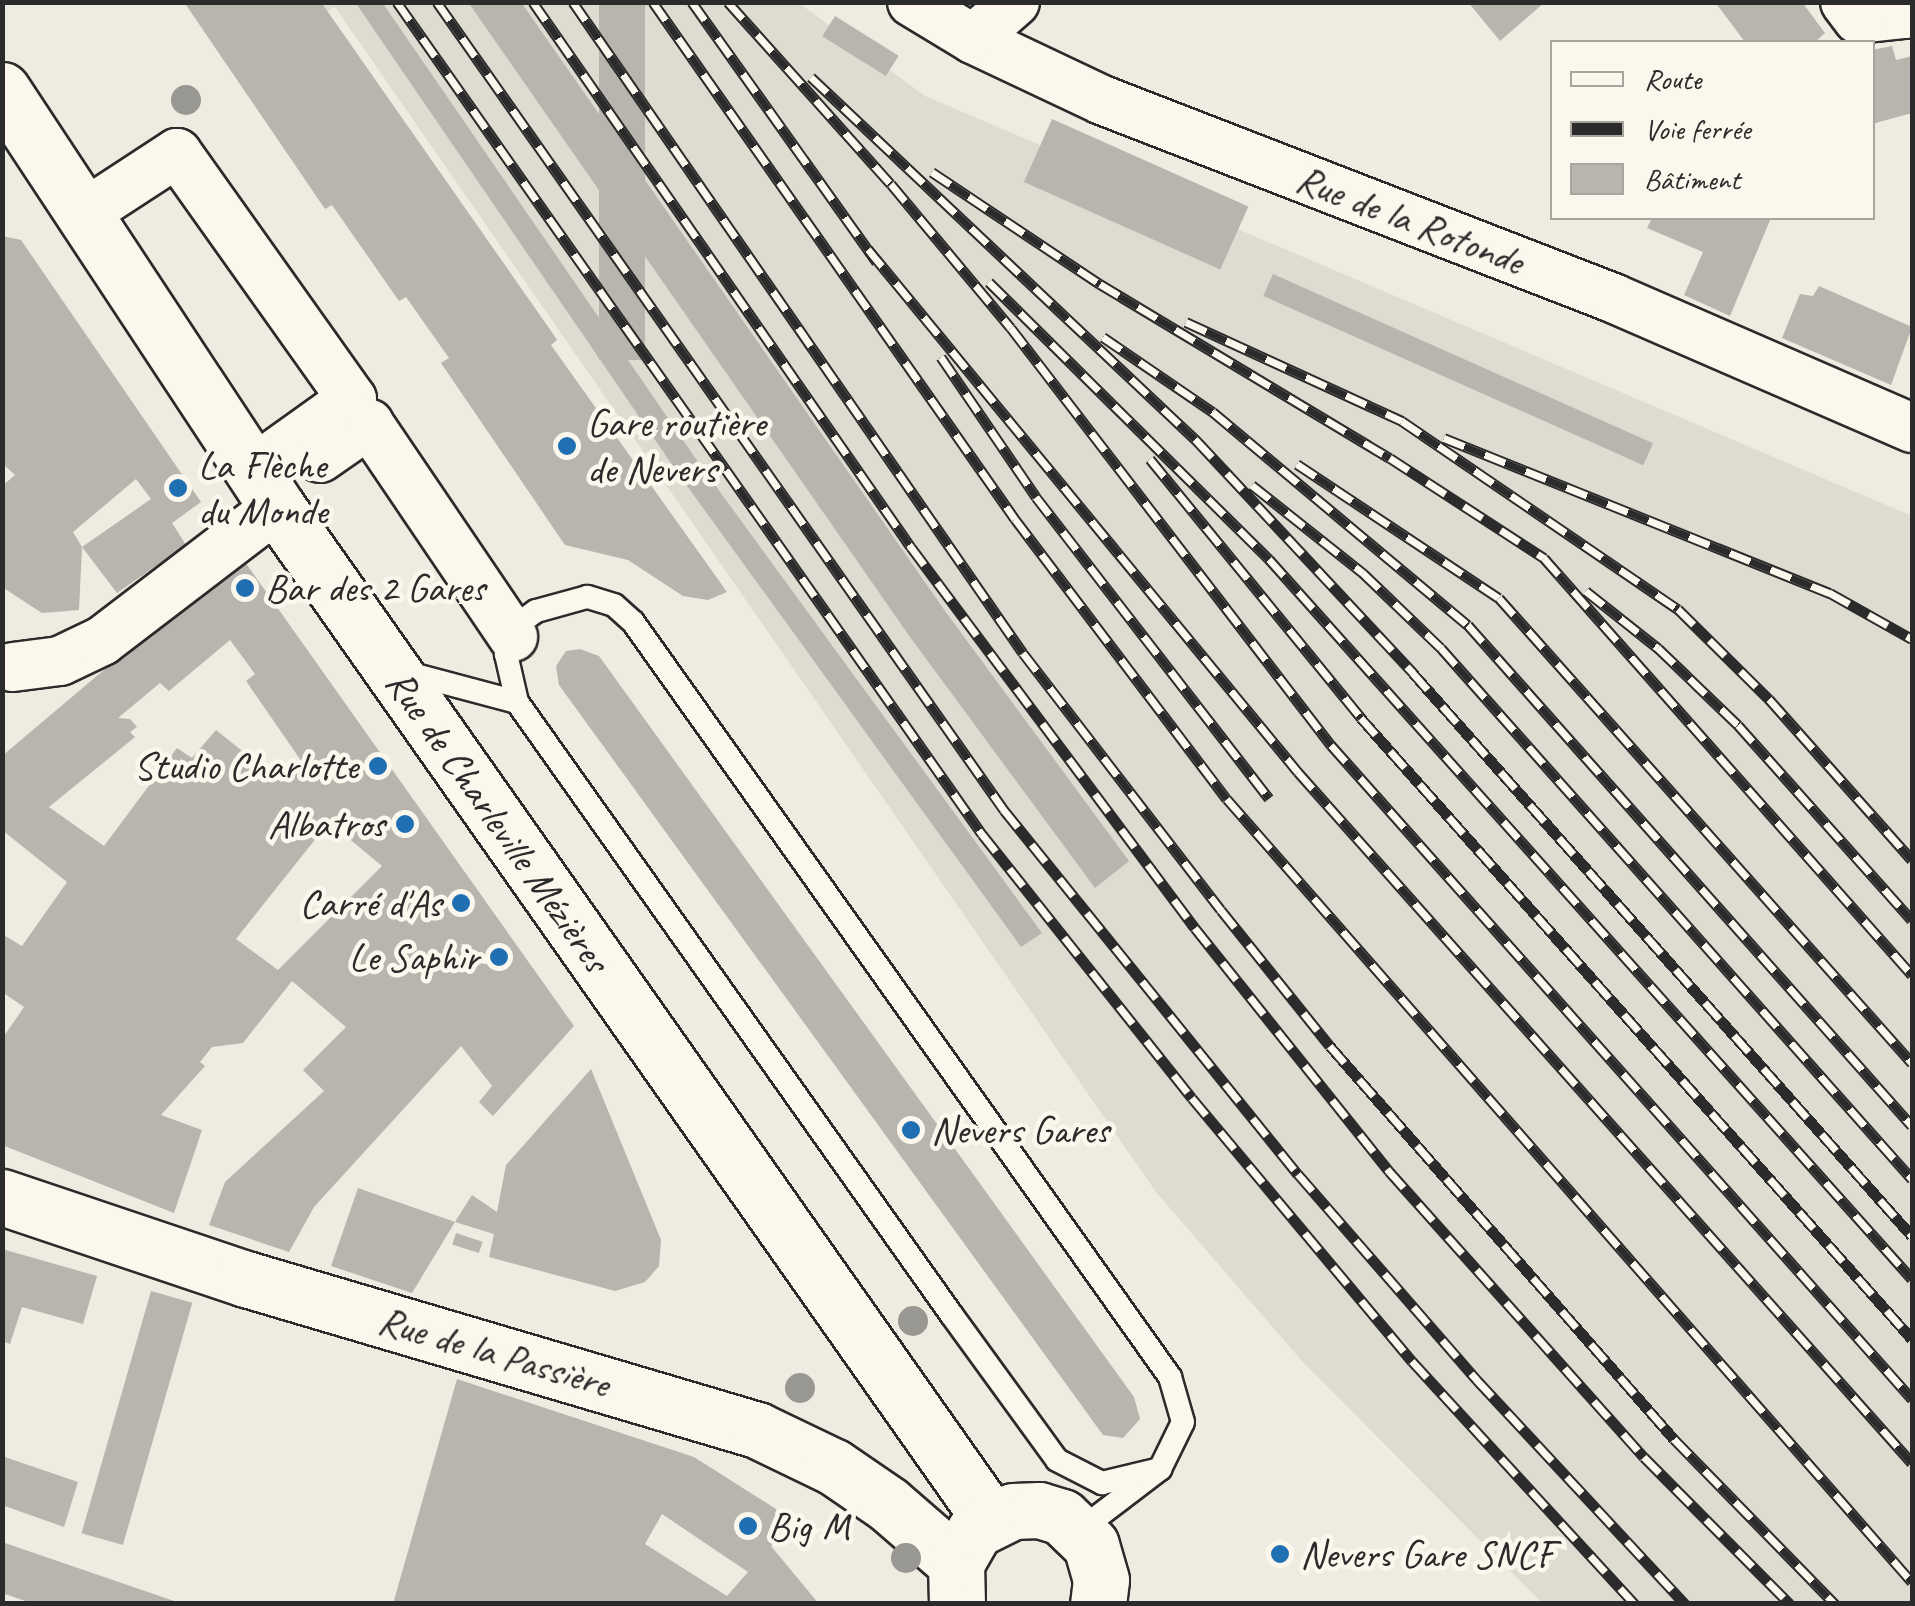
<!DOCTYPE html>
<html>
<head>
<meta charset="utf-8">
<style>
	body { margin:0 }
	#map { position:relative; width:1915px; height:1606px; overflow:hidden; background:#eeebe0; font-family:Caveat,sans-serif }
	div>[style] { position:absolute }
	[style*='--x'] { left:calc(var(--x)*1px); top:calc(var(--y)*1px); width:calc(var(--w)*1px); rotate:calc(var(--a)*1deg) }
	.built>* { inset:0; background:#dedbd1 }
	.building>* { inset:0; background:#b8b5ae; transform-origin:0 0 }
	.roads { filter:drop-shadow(2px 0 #2b2b2b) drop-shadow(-2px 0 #2b2b2b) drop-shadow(0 2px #2b2b2b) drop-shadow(0 -2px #2b2b2b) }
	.lane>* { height:22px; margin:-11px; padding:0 11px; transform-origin:11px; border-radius:11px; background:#fbf7ec }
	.street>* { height:48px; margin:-24px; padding:0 24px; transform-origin:24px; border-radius:24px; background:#fbf7ec }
	.secondary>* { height:55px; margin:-27.5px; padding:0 27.5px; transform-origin:27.5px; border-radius:27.5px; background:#fbf7ec }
	.rail>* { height:11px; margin-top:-5.5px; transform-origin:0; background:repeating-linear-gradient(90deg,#fbf7ec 0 22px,#2b2b2b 0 44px); box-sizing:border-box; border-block:2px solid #2b2b2b }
	.trees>* { width:30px; height:30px; margin:-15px; border-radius:50%; background:#999791 }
	.dots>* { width:28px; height:28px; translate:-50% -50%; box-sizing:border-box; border:5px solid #fbf7ec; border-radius:50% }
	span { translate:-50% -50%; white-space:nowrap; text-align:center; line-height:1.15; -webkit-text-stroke:9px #fbf7ec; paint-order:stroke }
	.street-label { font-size:40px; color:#2b2b2b }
	.poi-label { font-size:40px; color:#2b2b2b }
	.left { translate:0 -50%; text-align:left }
	.right { translate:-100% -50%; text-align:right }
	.frame { position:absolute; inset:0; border:5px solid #2b2b2b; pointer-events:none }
	.legend { position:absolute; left:1550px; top:40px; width:325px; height:180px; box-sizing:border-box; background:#fbf7ec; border:2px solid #a8a59f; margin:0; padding:12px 18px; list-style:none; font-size:30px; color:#2b2b2b }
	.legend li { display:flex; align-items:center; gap:20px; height:50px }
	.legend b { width:50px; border:2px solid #a8a59f }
</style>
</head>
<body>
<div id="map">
	<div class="built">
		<i style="clip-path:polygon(309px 3px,799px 3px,925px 96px,1912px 516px,1912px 1603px,1542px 1603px,1301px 1360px,1156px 1192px,335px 7px,319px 16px)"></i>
	</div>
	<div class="building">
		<i style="clip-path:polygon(184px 2px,321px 2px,551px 331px,557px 340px,551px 345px,727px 592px,708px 600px,683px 596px,628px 560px,565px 545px,441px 363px,449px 358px,406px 297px,399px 301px,332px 205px,325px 209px)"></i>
		<i style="clip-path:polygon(355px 2px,382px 2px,696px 459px,1042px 933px,1021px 947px,677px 472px)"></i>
		<i style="clip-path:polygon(468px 2px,521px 2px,945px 611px,1129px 861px,1095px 888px,910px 637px)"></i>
		<i style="left:599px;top:2px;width:46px;height:358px"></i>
		<i style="clip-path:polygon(1468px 2px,1545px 2px,1500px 41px)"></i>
		<i style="clip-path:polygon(1715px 2px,1802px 2px,1825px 33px,1815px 42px,1745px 42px)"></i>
		<i style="left:835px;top:16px;width:75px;height:24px;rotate:32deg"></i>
		<i style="clip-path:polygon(1892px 46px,1896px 60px,1912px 56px,1912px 113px,1872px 124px,1872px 50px)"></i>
		<i style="left:1052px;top:119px;width:215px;height:69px;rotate:24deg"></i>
		<i style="clip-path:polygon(1652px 218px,1771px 218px,1730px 316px,1684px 295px,1703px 252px,1647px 228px)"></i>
		<i style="clip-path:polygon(2px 236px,21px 240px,201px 502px,172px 523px,186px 545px,117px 593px,82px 547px,151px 499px,136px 479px,73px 532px,82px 547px,79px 610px,42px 613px,2px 587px,2px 486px,15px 475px,2px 463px)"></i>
		<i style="left:1273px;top:274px;width:416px;height:24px;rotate:24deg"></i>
		<i style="clip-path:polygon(1819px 286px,1912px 327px,1891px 385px,1782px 338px,1800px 294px,1813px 296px)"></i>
		<i style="clip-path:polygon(evenodd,240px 555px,574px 1026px,493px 1116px,479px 1102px,492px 1086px,461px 1046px,314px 1207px,289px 1252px,209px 1225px,225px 1182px,324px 1091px,303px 1070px,346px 1027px,292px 981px,243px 1043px,212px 1047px,200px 1062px,205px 1066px,161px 1115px,202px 1130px,174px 1213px,2px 1145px,2px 1039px,24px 1007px,2px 992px,2px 934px,22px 946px,67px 882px,2px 830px,2px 756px,240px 555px,230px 640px,255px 674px,246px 681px,304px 765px,281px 782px,216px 730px,192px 758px,177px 748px,104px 846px,49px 807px,135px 737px,130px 732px,137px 727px,130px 719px,118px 718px,160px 683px,169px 691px,230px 640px,240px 555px,329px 822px,382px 866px,278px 970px,236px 939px,329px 822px)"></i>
		<i style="clip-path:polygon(580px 649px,599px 656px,1134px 1397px,1140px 1419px,1123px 1438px,1103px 1435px,559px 685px,556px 666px,566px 651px)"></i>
		<i style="clip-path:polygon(591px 1069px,661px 1240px,659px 1266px,645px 1282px,615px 1291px,489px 1257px,494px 1234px,455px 1222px,412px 1293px,331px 1266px,358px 1188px,455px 1222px,472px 1195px,497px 1212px,506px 1165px)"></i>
		<i style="left:456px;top:1233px;width:28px;height:12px;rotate:18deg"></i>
		<i style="clip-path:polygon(2px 1249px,97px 1276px,83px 1324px,22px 1307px,10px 1344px,2px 1341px)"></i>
		<i style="left:151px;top:1291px;width:43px;height:252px;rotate:16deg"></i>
		<i style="clip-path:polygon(evenodd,457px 1379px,694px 1457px,776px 1509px,780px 1534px,771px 1546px,819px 1604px,393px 1604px,457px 1379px,662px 1514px,748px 1572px,727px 1596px,645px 1544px,662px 1514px)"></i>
		<i style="clip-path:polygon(2px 1456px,78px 1482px,64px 1527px,2px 1505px)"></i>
		<i style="clip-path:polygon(2px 1542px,180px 1603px,180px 1604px,34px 1604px,2px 1593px)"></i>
	</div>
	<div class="roads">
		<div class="lane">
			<i style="--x:404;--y:672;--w:117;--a:14.9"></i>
			<i style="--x:1080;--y:1530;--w:101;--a:-37.3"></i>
			<i style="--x:1160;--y:1469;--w:52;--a:-63.9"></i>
			<i style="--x:1183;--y:1422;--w:47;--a:-106.1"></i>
			<i style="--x:1170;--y:1377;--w:926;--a:-125.42"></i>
			<i style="--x:633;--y:622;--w:25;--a:-138"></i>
			<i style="--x:614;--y:605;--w:28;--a:-163"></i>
			<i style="--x:587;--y:597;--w:53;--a:164.6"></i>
			<i style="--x:536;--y:611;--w:17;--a:144"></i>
			<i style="--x:522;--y:621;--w:37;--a:116"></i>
			<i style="--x:506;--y:654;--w:49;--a:77.1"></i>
			<i style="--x:517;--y:702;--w:750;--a:54.66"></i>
			<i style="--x:951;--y:1314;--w:180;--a:54"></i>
			<i style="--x:1057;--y:1460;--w:51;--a:27.1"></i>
			<i style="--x:1102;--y:1483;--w:60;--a:-13.6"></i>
		</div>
		<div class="street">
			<i style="--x:912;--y:2;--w:71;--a:31.2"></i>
			<i style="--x:973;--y:39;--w:143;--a:25.3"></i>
			<i style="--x:1102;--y:100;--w:548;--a:21.18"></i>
			<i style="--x:1613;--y:298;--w:326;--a:23.5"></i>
			<i style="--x:1845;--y:2;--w:21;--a:53"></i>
			<i style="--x:1858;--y:19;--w:47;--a:-6.1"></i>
			<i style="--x:1905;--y:14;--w:13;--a:-72"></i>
			<i style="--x:973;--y:39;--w:56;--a:-41.4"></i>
			<i style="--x:85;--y:213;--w:110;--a:-33.1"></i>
			<i style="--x:177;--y:153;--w:302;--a:54.6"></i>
			<i style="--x:352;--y:399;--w:122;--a:144.4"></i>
			<i style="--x:320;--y:458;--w:60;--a:-34.8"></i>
			<i style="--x:369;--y:424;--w:257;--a:55.9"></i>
			<i style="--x:13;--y:667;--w:47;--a:-7.3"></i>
			<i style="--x:60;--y:661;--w:47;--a:-25.5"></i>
			<i style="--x:102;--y:641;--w:220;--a:-37.4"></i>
		</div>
		<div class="secondary">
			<i style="--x:2;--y:90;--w:500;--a:56.6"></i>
			<i style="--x:277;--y:507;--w:1238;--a:54.83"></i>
			<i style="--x:2;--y:1197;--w:257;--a:18.6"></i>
			<i style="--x:246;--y:1279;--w:533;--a:16.46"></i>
			<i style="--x:757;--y:1430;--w:85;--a:25.7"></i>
			<i style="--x:834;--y:1467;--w:65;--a:34.4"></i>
			<i style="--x:888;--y:1504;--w:90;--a:40.9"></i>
			<i style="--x:957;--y:1604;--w:41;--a:-91.4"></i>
			<i style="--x:956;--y:1563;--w:38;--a:-60"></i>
			<i style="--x:975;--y:1530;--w:42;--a:-26.6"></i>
			<i style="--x:1013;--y:1511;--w:26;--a:-2"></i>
			<i style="--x:1039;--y:1510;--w:24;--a:17"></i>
			<i style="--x:1062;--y:1517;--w:40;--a:44"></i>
			<i style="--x:1091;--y:1545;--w:36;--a:74"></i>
			<i style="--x:1101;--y:1580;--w:24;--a:97"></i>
		</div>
	</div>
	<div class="rail">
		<i style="--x:397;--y:2;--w:1017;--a:54.89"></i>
		<i style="--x:982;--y:834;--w:337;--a:51.5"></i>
		<i style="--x:1192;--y:1098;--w:343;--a:50.1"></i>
		<i style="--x:1412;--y:1361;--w:330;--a:47.5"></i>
		<i style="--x:437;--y:2;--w:987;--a:54.94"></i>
		<i style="--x:1004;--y:810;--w:468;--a:51.1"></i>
		<i style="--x:1298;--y:1174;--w:273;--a:49"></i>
		<i style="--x:1477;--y:1380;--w:306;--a:47.1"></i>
		<i style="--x:533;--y:2;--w:663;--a:55.26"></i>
		<i style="--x:911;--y:547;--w:475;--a:53.3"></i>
		<i style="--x:1195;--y:928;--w:311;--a:51.4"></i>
		<i style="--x:1389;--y:1171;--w:383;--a:48.3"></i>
		<i style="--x:1644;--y:1457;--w:207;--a:45.2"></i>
		<i style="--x:573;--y:2;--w:791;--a:55.35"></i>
		<i style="--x:1023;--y:653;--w:324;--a:52.4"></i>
		<i style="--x:1221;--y:910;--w:174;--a:51.3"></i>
		<i style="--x:1330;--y:1046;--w:522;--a:48.8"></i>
		<i style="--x:1674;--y:1439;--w:231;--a:45.7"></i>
		<i style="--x:653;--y:2;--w:631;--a:55"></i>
		<i style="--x:1015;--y:519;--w:351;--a:52.9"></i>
		<i style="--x:1227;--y:799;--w:1040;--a:48.82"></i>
		<i style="--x:692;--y:2;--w:319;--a:54.6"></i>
		<i style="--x:728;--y:2;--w:244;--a:48.2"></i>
		<i style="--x:891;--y:184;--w:187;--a:50.2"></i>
		<i style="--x:1011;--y:328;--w:526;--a:52.5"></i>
		<i style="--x:1331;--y:745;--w:875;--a:48.38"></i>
		<i style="--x:811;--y:77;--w:531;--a:43.32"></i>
		<i style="--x:1197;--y:441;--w:317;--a:47"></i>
		<i style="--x:1413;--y:673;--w:752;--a:48.45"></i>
		<i style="--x:932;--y:172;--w:202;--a:33.7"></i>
		<i style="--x:1100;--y:284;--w:338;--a:31"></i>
		<i style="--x:1390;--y:458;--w:184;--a:33"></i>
		<i style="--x:1544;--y:558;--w:556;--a:48.57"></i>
		<i style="--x:868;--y:249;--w:677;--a:50.57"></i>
		<i style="--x:1298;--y:772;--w:924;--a:48.38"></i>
		<i style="--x:989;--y:282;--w:394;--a:44.7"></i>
		<i style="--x:1269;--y:559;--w:965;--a:48.23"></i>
		<i style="--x:1186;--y:322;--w:238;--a:24.6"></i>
		<i style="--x:1402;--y:421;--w:334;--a:34.3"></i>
		<i style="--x:1678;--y:609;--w:128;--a:44.7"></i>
		<i style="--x:1769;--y:699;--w:215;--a:48.4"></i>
		<i style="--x:1103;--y:337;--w:133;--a:34.3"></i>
		<i style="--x:1213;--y:412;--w:332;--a:39.9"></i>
		<i style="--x:1468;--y:625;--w:669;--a:48.45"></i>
		<i style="--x:941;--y:357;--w:169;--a:55.8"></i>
		<i style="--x:1036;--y:497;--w:381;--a:52.3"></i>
		<i style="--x:1444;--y:438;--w:416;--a:21.9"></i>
		<i style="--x:1830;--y:593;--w:94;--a:29.3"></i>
		<i style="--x:1150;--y:459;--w:334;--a:50.8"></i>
		<i style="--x:1361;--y:718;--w:830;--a:48.42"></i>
		<i style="--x:1297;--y:464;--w:242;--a:33.6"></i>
		<i style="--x:1499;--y:598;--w:622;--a:48.39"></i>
		<i style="--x:1252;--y:485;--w:142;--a:38.4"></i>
		<i style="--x:1363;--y:573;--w:108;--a:43.9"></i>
		<i style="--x:1441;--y:648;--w:710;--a:48.43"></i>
		<i style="--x:1586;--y:591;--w:92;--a:38.4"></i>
		<i style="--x:1658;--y:648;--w:111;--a:43.9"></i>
		<i style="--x:1738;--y:725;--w:261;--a:48.3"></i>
	</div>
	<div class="trees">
		<i style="left:186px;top:100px"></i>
		<i style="left:913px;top:1321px"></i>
		<i style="left:800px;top:1388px"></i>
		<i style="left:906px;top:1558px"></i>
	</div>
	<div class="dots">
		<i style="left:567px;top:446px;background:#1f6fb2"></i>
		<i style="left:178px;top:488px;background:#1f6fb2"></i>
		<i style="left:245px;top:588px;background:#1f6fb2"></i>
		<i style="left:378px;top:766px;background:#1f6fb2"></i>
		<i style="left:405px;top:824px;background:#1f6fb2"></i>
		<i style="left:461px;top:903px;background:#1f6fb2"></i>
		<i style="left:499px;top:957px;background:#1f6fb2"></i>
		<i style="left:911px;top:1130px;background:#1f6fb2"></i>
		<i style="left:748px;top:1526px;background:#1f6fb2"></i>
		<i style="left:1280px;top:1554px;background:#1f6fb2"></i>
	</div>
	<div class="street-label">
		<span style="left:1410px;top:220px;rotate:21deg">Rue de la Rotonde</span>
		<span style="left:498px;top:821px;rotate:55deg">Rue de Charleville Mézières</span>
		<span style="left:494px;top:1352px;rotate:16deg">Rue de la Passière</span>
	</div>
	<div class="poi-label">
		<span class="left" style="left:587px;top:446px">Gare routière<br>de Nevers</span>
		<span class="left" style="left:198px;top:488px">La Flèche<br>du Monde</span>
		<span class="left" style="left:265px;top:588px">Bar des 2 Gares</span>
		<span class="right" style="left:358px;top:766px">Studio Charlotte</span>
		<span class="right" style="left:385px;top:824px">Albatros</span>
		<span class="right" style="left:441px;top:903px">Carré d'As</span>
		<span class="right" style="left:479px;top:957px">Le Saphir</span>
		<span class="left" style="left:931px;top:1130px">Nevers Gares</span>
		<span class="left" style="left:768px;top:1526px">Big M</span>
		<span class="left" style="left:1300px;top:1554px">Nevers Gare SNCF</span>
	</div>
	<div class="frame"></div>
	<ul class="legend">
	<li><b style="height:12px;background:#fbf7ec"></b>Route</li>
	<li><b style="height:12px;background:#2b2b2b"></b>Voie ferrée</li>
	<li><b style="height:28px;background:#b8b5ae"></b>Bâtiment</li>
	</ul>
</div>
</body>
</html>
